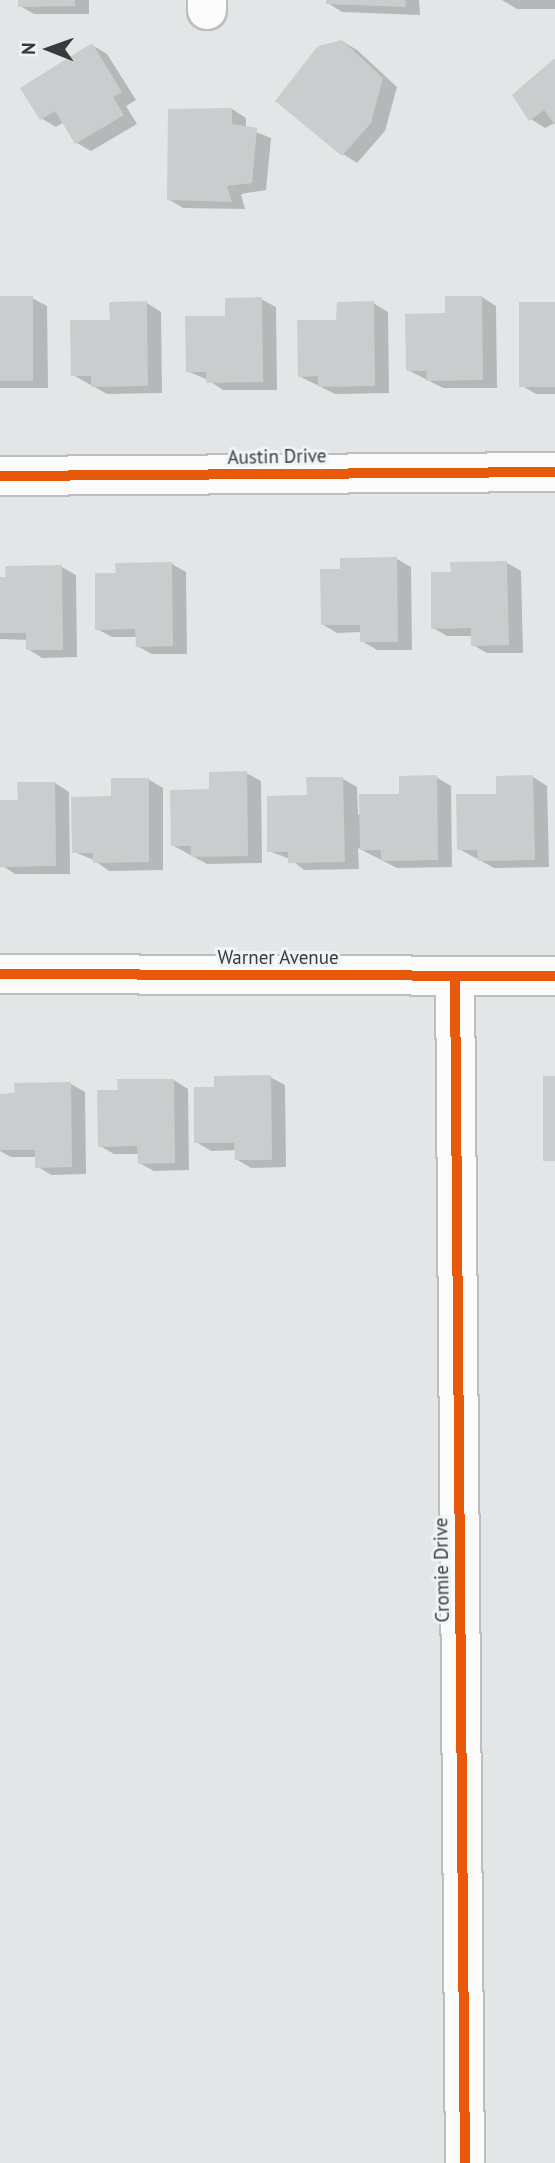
<!DOCTYPE html>
<html>
<head>
<meta charset="utf-8">
<style>
	body { margin:0 }
	#map { position:relative; width:555px; height:2163px; overflow:hidden; background:#e3e6e7; font-family:"PT Sans",sans-serif }
	div>[style] { position:absolute }
	[style*='--x'] { left:calc(var(--x)*1px); top:calc(var(--y)*1px); width:calc(var(--w)*1px); rotate:calc(var(--a)*1deg) }
	.shadow>* { inset:0; background:#0003 }
	.building>* { inset:0; background:#cacdcd; transform-origin:0 0 }
	.roads { filter:drop-shadow(2px 0 #bcbebf) drop-shadow(-2px 0 #bcbebf) drop-shadow(0 2px #bcbebf) drop-shadow(0 -2px #bcbebf) }
	.street>* { height:38px; margin:-19px; padding:0 19px; transform-origin:19px; border-radius:19px; background:#fbfbfb }
	.cycleway>* { height:10px; margin:-5px; padding:0 5px; transform-origin:5px; border-radius:5px; background:#e8590c }
	span { translate:-50% -50%; white-space:nowrap; text-align:center; line-height:1.15; -webkit-text-stroke:6px #eef4f6; paint-order:stroke }
	.street-label { font-size:19px; color:#383a3b }
	.north { position:absolute; left:14px; top:14px; width:70px; height:70px; -webkit-text-stroke:5px #eef4f6; paint-order:stroke; rotate:271deg; font-size:19px; font-weight:700; line-height:28px; text-align:center; color:#383a3b }
	.north::after { content:''; display:block; margin:auto; width:24px; height:32px; background:#383a3b; clip-path:polygon(50% 0,100% 100%,50% 72%,0 100%) }
</style>
</head>
<body>
<div id="map">
	<div class="shadow">
		<i style="clip-path:polygon(20px 0,89px 0,89px 14px,34px 14px,20px 6px)"></i>
		<i style="clip-path:polygon(328px 0,419px 0,420px 15px,342px 12px,328px 3px)"></i>
		<i style="clip-path:polygon(555px 0,555px 9px,517px 9px,502px 0)"></i>
		<i style="clip-path:polygon(342px 41px,357px 50px,397px 87px,385px 131px,357px 163px,343px 154px)"></i>
		<i style="clip-path:polygon(92px 45px,107px 54px,136px 100px,126px 106px,137px 124px,91px 151px,77px 143px,64px 122px,56px 127px,41px 118px)"></i>
		<i style="clip-path:polygon(555px 60px,555px 123px,545px 128px,531px 119px)"></i>
		<i style="clip-path:polygon(232px 109px,246px 118px,246px 128px,271px 138px,266px 190px,241px 194px,245px 209px,183px 208px,168px 199px)"></i>
		<i style="clip-path:polygon(482px 297px,496px 306px,497px 388px,443px 388px,408px 370px)"></i>
		<i style="clip-path:polygon(0 298px,32px 298px,47px 306px,48px 388px,0 388px)"></i>
		<i style="clip-path:polygon(261px 299px,276px 307px,277px 390px,223px 390px,208px 380px,187px 371px,227px 317px)"></i>
		<i style="clip-path:polygon(147px 303px,161px 312px,162px 393px,107px 394px,73px 375px)"></i>
		<i style="clip-path:polygon(373px 303px,388px 312px,389px 393px,335px 394px,299px 376px,338px 321px)"></i>
		<i style="clip-path:polygon(555px 303px,555px 394px,536px 394px,522px 386px)"></i>
		<i style="clip-path:polygon(397px 559px,411px 567px,412px 650px,377px 650px,362px 641px,362px 632px,337px 633px,322px 624px,342px 570px)"></i>
		<i style="clip-path:polygon(507px 563px,521px 571px,523px 653px,487px 653px,473px 645px,473px 636px,447px 636px,433px 628px)"></i>
		<i style="clip-path:polygon(172px 564px,186px 572px,187px 654px,152px 654px,137px 646px,137px 637px,112px 637px,97px 629px,117px 575px)"></i>
		<i style="clip-path:polygon(62px 567px,76px 575px,77px 657px,42px 658px,28px 649px,28px 640px,0 639px,0 578px)"></i>
		<i style="clip-path:polygon(246px 773px,261px 781px,262px 863px,207px 864px,172px 845px,211px 791px)"></i>
		<i style="clip-path:polygon(436px 777px,451px 786px,452px 867px,397px 868px,358px 848px,359px 869px,304px 870px,290px 859px,269px 851px,308px 797px,343px 779px,357px 787px,358px 815px)"></i>
		<i style="clip-path:polygon(533px 777px,547px 786px,549px 867px,494px 868px,459px 849px,498px 795px)"></i>
		<i style="clip-path:polygon(148px 779px,163px 788px,163px 870px,109px 871px,94px 860px,74px 852px,113px 798px)"></i>
		<i style="clip-path:polygon(55px 783px,69px 792px,70px 874px,15px 874px,0 864px,0 802px,19px 802px)"></i>
		<i style="clip-path:polygon(270px 1077px,285px 1085px,286px 1167px,251px 1168px,236px 1159px,236px 1150px,211px 1151px,196px 1142px,216px 1088px)"></i>
		<i style="clip-path:polygon(174px 1080px,188px 1089px,189px 1170px,154px 1171px,139px 1163px,139px 1154px,114px 1154px,100px 1146px,119px 1091px)"></i>
		<i style="clip-path:polygon(71px 1084px,85px 1092px,86px 1174px,51px 1175px,37px 1166px,37px 1157px,11px 1157px,0 1151px,0 1095px)"></i>
	</div>
	<div class="building">
		<i style="clip-path:polygon(18px 0,75px 0,75px 6px,18px 7px)"></i>
		<i style="clip-path:polygon(326px 0,405px 0,406px 7px,326px 4px)"></i>
		<i style="clip-path:polygon(342px 40px,383px 78px,371px 123px,342px 156px,275px 101px,318px 46px)"></i>
		<i style="clip-path:polygon(92px 43px,122px 92px,113px 97px,124px 115px,75px 144px,55px 111px,40px 120px,20px 88px)"></i>
		<i style="clip-path:polygon(555px 58px,555px 125px,544px 110px,529px 121px,512px 95px)"></i>
		<i style="clip-path:polygon(232px 108px,232px 124px,257px 128px,252px 183px,227px 186px,232px 202px,167px 200px,168px 109px)"></i>
		<i style="left:0;top:296px;width:33px;height:85px"></i>
		<i style="clip-path:polygon(445px 296px,482px 296px,483px 380px,426px 381px,427px 371px,406px 371px,405px 314px,445px 313px)"></i>
		<i style="clip-path:polygon(262px 297px,263px 382px,206px 383px,206px 372px,186px 372px,185px 316px,225px 316px,225px 298px)"></i>
		<i style="clip-path:polygon(147px 301px,148px 386px,91px 387px,91px 376px,71px 376px,70px 320px,110px 320px,109px 302px)"></i>
		<i style="clip-path:polygon(374px 301px,375px 386px,318px 387px,318px 376px,298px 377px,297px 320px,336px 320px,337px 302px)"></i>
		<i style="left:519px;top:302px;width:36px;height:85px"></i>
		<i style="clip-path:polygon(397px 557px,398px 642px,360px 642px,360px 625px,321px 625px,320px 569px,340px 569px,340px 558px)"></i>
		<i style="clip-path:polygon(507px 561px,509px 645px,471px 646px,471px 628px,431px 629px,431px 572px,451px 572px,450px 562px)"></i>
		<i style="clip-path:polygon(172px 562px,173px 646px,136px 647px,135px 629px,95px 630px,95px 573px,116px 573px,115px 563px)"></i>
		<i style="clip-path:polygon(62px 565px,63px 650px,26px 650px,26px 633px,0 633px,0 577px,6px 577px,5px 566px)"></i>
		<i style="clip-path:polygon(247px 771px,248px 856px,191px 857px,191px 846px,171px 846px,170px 790px,209px 789px,209px 772px)"></i>
		<i style="clip-path:polygon(437px 775px,438px 860px,381px 861px,381px 850px,360px 850px,359px 794px,399px 794px,399px 776px)"></i>
		<i style="clip-path:polygon(533px 775px,535px 860px,478px 861px,477px 850px,457px 850px,456px 794px,496px 794px,496px 776px)"></i>
		<i style="clip-path:polygon(306px 777px,343px 777px,345px 862px,288px 863px,288px 852px,267px 852px,267px 796px,307px 795px)"></i>
		<i style="clip-path:polygon(111px 778px,149px 778px,149px 862px,93px 863px,93px 853px,72px 853px,71px 797px,111px 796px)"></i>
		<i style="clip-path:polygon(17px 782px,55px 782px,56px 866px,0 867px,0 800px,18px 800px)"></i>
		<i style="clip-path:polygon(271px 1075px,272px 1160px,235px 1160px,234px 1143px,194px 1143px,194px 1087px,214px 1087px,214px 1076px)"></i>
		<i style="left:543px;top:1076px;width:12px;height:85px"></i>
		<i style="clip-path:polygon(117px 1079px,174px 1079px,175px 1163px,138px 1164px,137px 1146px,98px 1147px,97px 1090px,118px 1090px)"></i>
		<i style="clip-path:polygon(71px 1082px,72px 1167px,35px 1168px,35px 1150px,0 1150px,0 1094px,15px 1093px,14px 1083px)"></i>
	</div>
	<div class="roads">
		<div class="street">
			<i style="--x:207;--y:10;--w:10;--a:-90"></i>
			<i style="--x:0;--y:476;--w:555;--a:-0.41"></i>
			<i style="--x:0;--y:974;--w:555;--a:0.21"></i>
			<i style="--x:455;--y:976;--w:1187;--a:89.52"></i>
		</div>
	</div>
	<div class="cycleway">
		<i style="--x:0;--y:476;--w:555;--a:-0.41"></i>
		<i style="--x:0;--y:974;--w:555;--a:0.21"></i>
		<i style="--x:455;--y:976;--w:1187;--a:89.52"></i>
	</div>
	<div class="street-label">
		<span style="left:277px;top:457px;rotate:-1deg">Austin Drive</span>
		<span style="left:278px;top:958px">Warner Avenue</span>
		<span style="left:442px;top:1570px;rotate:-91deg">Cromie Drive</span>
	</div>
	<div class="north">N</div>
</div>
</body>
</html>
